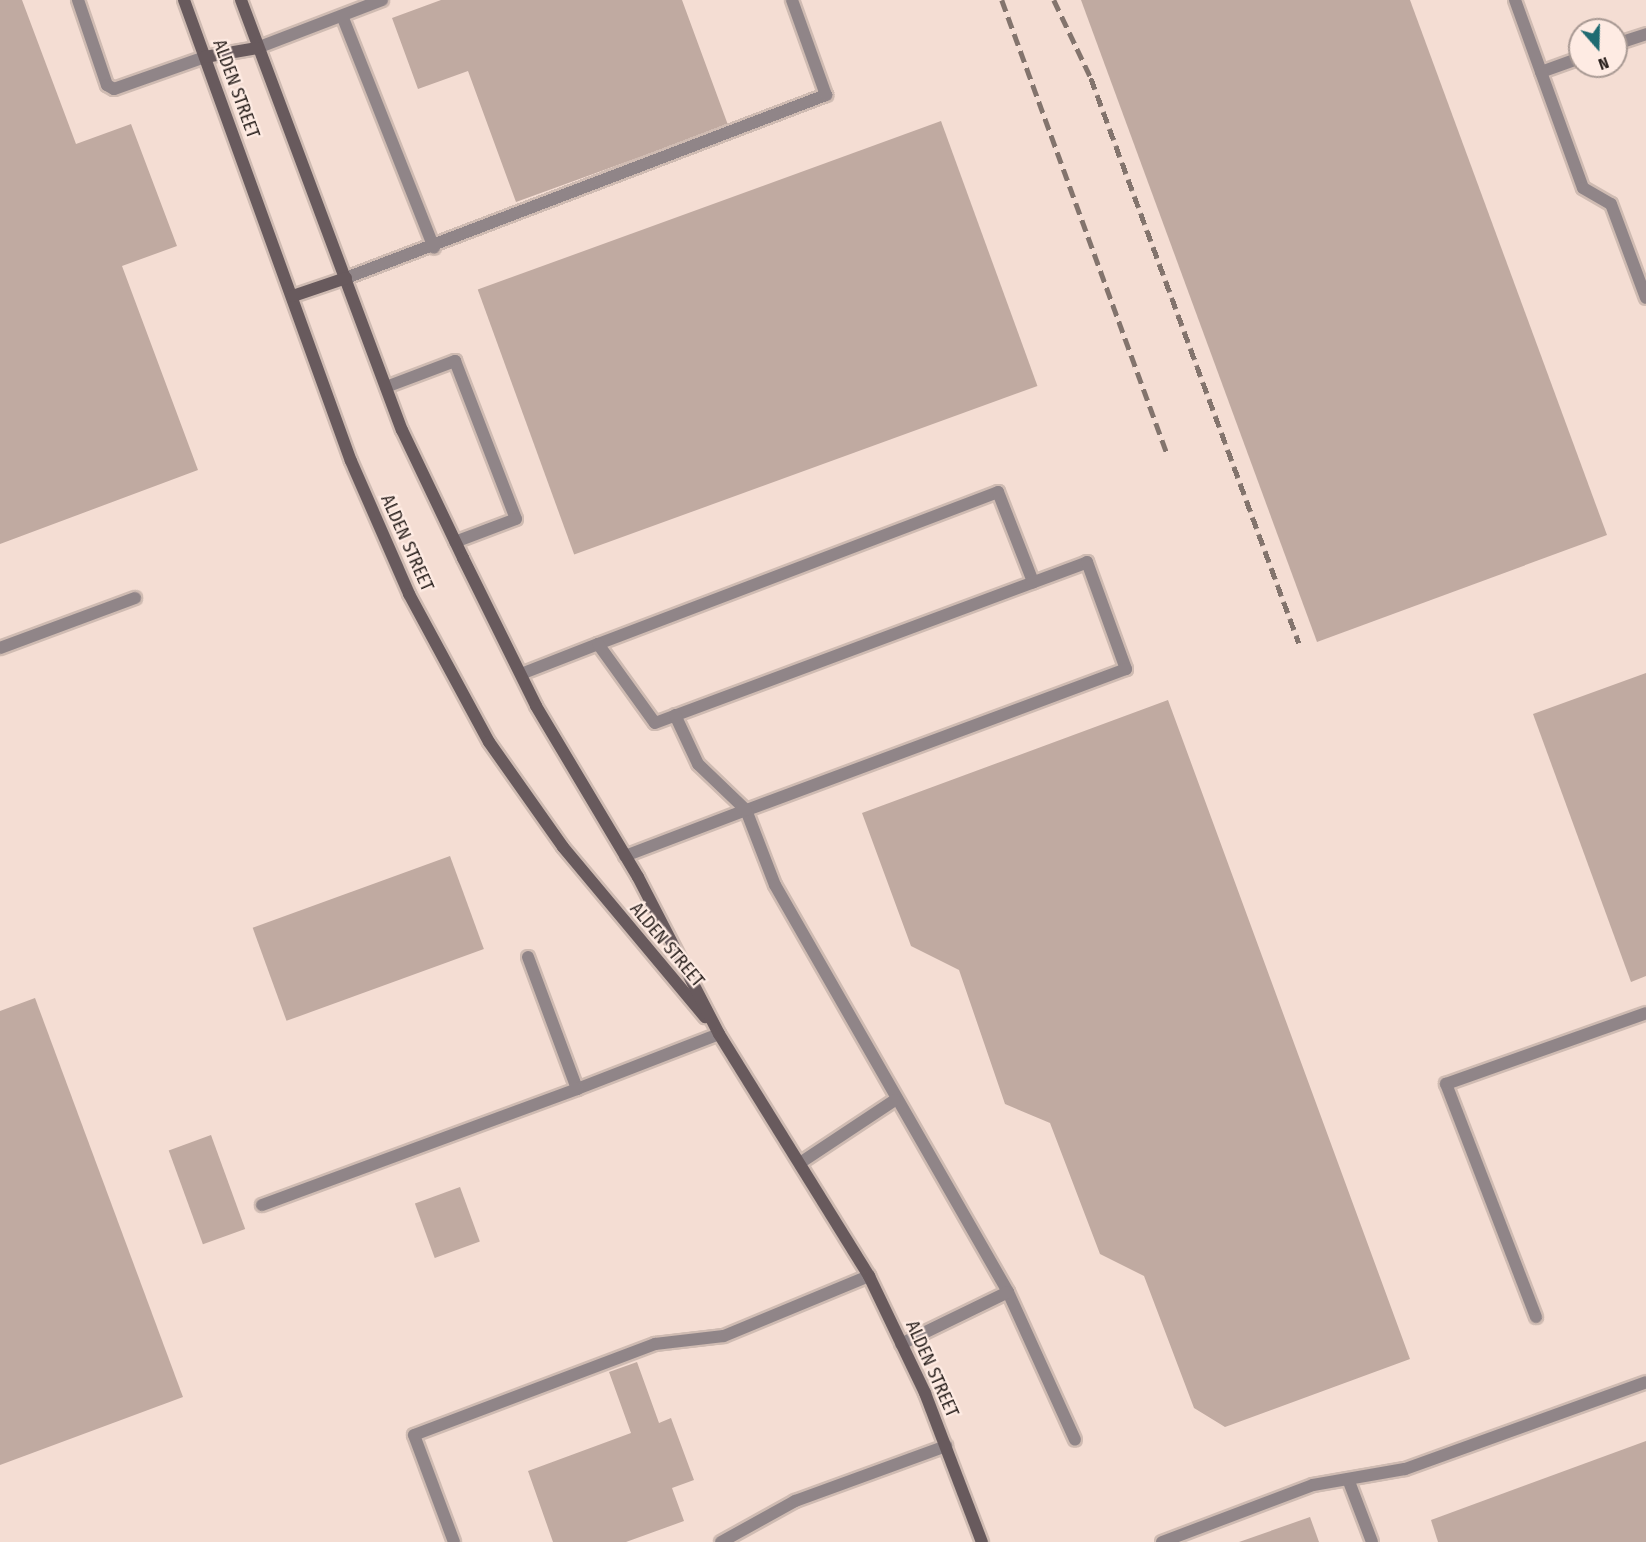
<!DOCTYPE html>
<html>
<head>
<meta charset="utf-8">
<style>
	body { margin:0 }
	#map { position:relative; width:1646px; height:1542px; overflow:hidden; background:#f4ddd3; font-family:"Fira Sans Condensed",sans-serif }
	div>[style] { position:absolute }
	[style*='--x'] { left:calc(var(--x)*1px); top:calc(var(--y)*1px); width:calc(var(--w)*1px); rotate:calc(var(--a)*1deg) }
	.building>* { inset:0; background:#c0aaa1; transform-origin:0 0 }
	.roads { filter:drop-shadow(2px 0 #cfbbb2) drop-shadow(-2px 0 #cfbbb2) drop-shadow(0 2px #cfbbb2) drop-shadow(0 -2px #cfbbb2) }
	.lane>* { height:12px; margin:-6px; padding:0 6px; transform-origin:6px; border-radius:6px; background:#908588 }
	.secondary>* { height:12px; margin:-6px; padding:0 6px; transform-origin:6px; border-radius:6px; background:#685a5d }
	.rail>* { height:4.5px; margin-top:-2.25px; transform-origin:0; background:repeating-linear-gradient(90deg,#83746d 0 12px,transparent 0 18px) }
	span { translate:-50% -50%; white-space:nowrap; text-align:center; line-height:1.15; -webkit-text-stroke:4.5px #feebe3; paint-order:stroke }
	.street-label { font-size:18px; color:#281f1c }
	.north { position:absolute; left:1568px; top:18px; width:60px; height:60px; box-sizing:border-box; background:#feebe3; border:2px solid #a89993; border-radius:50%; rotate:160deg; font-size:16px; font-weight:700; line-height:24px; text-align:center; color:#281f1c }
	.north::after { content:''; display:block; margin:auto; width:21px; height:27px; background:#1f6b72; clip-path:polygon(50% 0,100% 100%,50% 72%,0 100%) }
</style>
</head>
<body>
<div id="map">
	<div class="building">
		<i style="clip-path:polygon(0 0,22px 0,76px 144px,131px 124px,177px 246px,122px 266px,198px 470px,0 544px)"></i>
		<i style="clip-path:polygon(441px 0,682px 0,728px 125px,516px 202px,468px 71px,418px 89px,392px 18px)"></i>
		<i style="clip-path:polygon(1081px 0,1410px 0,1607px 535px,1317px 642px)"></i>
		<i style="left:941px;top:121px;width:282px;height:493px;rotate:70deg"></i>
		<i style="clip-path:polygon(1646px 673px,1646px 976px,1631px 982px,1533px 714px)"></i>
		<i style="clip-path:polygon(1168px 700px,1410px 1359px,1225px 1427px,1194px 1408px,1144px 1276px,1100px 1254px,1050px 1123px,1005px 1104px,959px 970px,911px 946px,862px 813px)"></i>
		<i style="left:450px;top:856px;width:99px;height:210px;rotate:70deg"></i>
		<i style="clip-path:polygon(35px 998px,183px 1397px,0 1465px,0 1011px)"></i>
		<i style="left:211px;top:1135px;width:100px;height:45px;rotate:70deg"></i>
		<i style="left:460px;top:1187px;width:58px;height:48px;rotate:70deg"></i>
		<i style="clip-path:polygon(637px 1362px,659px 1423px,671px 1418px,694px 1480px,672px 1488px,684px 1521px,626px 1542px,553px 1542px,528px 1471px,631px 1433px,609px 1372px)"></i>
		<i style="clip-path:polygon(1646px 1441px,1646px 1542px,1438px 1542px,1431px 1520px)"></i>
		<i style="clip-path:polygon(1310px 1517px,1319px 1542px,1239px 1542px)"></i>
	</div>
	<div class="roads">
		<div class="lane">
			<i style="--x:78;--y:0;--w:90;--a:71.2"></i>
			<i style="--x:107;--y:85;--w:8;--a:30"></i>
			<i style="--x:114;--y:89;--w:96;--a:-19.4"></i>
			<i style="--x:1515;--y:0;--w:77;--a:70.1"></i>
			<i style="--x:343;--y:18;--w:247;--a:68.4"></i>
			<i style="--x:1616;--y:44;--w:32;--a:-18"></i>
			<i style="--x:257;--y:48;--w:134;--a:-21"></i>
			<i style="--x:1580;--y:58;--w:41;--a:160.3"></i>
			<i style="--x:1541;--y:72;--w:123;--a:70.1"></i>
			<i style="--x:1583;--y:188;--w:32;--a:30"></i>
			<i style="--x:1611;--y:204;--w:100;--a:69.6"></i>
			<i style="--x:346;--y:278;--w:514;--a:-20.87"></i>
			<i style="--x:826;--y:95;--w:101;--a:-109.7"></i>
			<i style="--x:386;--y:387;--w:74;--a:-20.6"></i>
			<i style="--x:455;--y:361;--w:169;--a:68.9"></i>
			<i style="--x:516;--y:519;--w:65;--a:159.3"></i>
			<i style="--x:598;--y:644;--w:428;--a:-20.8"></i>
			<i style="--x:998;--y:492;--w:97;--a:68.7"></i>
			<i style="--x:0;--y:648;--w:144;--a:-20.3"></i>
			<i style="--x:521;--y:674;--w:83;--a:-21.3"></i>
			<i style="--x:598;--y:644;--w:97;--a:54.2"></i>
			<i style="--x:655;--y:723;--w:461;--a:-20.4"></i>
			<i style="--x:1087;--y:562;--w:114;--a:70"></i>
			<i style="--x:1126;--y:669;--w:405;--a:159.6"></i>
			<i style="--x:746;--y:810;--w:80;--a:68.9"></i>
			<i style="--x:775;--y:885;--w:469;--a:60.2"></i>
			<i style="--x:1008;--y:1292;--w:162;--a:65.6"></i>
			<i style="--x:625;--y:856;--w:129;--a:-20.8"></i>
			<i style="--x:746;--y:810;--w:66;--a:-136.2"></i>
			<i style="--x:698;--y:764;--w:54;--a:-115.1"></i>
			<i style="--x:528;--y:957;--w:141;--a:69.6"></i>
			<i style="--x:577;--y:1089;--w:152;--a:-21.2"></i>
			<i style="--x:800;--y:1163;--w:114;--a:-33.6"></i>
			<i style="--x:262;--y:1205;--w:336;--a:-20.2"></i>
			<i style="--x:1536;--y:1317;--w:250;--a:-111.1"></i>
			<i style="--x:1446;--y:1084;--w:212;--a:-19.5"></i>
			<i style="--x:901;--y:1344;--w:119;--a:-25.9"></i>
			<i style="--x:1348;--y:1479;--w:67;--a:69.1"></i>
			<i style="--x:454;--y:1542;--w:114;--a:-110.5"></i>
			<i style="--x:414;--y:1435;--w:258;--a:-20.7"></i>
			<i style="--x:655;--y:1344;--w:69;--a:-6.6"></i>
			<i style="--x:724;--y:1336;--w:157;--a:-22.5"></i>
			<i style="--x:721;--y:1542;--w:85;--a:-29"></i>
			<i style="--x:795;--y:1501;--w:161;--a:-20"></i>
			<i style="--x:1162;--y:1542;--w:161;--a:-20.7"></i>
			<i style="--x:1313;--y:1485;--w:93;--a:-9.9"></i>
			<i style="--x:1405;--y:1469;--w:256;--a:-19.8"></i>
		</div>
		<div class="secondary">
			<i style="--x:184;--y:0;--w:490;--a:70.1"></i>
			<i style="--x:351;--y:461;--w:145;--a:66.4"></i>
			<i style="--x:409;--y:594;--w:168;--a:61.6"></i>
			<i style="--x:489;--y:742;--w:128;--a:54.8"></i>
			<i style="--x:563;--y:847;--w:222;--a:50.1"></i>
			<i style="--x:241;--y:0;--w:459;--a:69.5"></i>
			<i style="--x:402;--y:430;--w:142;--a:64.5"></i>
			<i style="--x:463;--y:558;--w:165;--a:63.7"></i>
			<i style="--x:536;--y:706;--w:199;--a:59.2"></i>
			<i style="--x:638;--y:877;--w:177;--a:62.7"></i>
			<i style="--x:719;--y:1034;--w:285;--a:58.2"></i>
			<i style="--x:869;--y:1276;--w:130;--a:64.4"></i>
			<i style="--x:925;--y:1393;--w:160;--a:69.1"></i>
			<i style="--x:205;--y:57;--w:53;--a:-9.8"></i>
			<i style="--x:293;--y:296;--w:56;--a:-18.8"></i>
		</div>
	</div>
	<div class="rail">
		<i style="--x:1002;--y:0;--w:482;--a:70"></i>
		<i style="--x:1054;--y:0;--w:86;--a:64.6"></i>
		<i style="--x:1091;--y:78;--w:602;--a:69.79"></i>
	</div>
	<div class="street-label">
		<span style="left:236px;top:89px;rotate:70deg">ALDEN STREET</span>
		<span style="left:407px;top:543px;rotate:66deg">ALDEN STREET</span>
		<span style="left:667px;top:945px;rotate:50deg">ALDEN STREET</span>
		<span style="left:932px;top:1369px;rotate:66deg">ALDEN STREET</span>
	</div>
	<div class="north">N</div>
</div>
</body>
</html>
